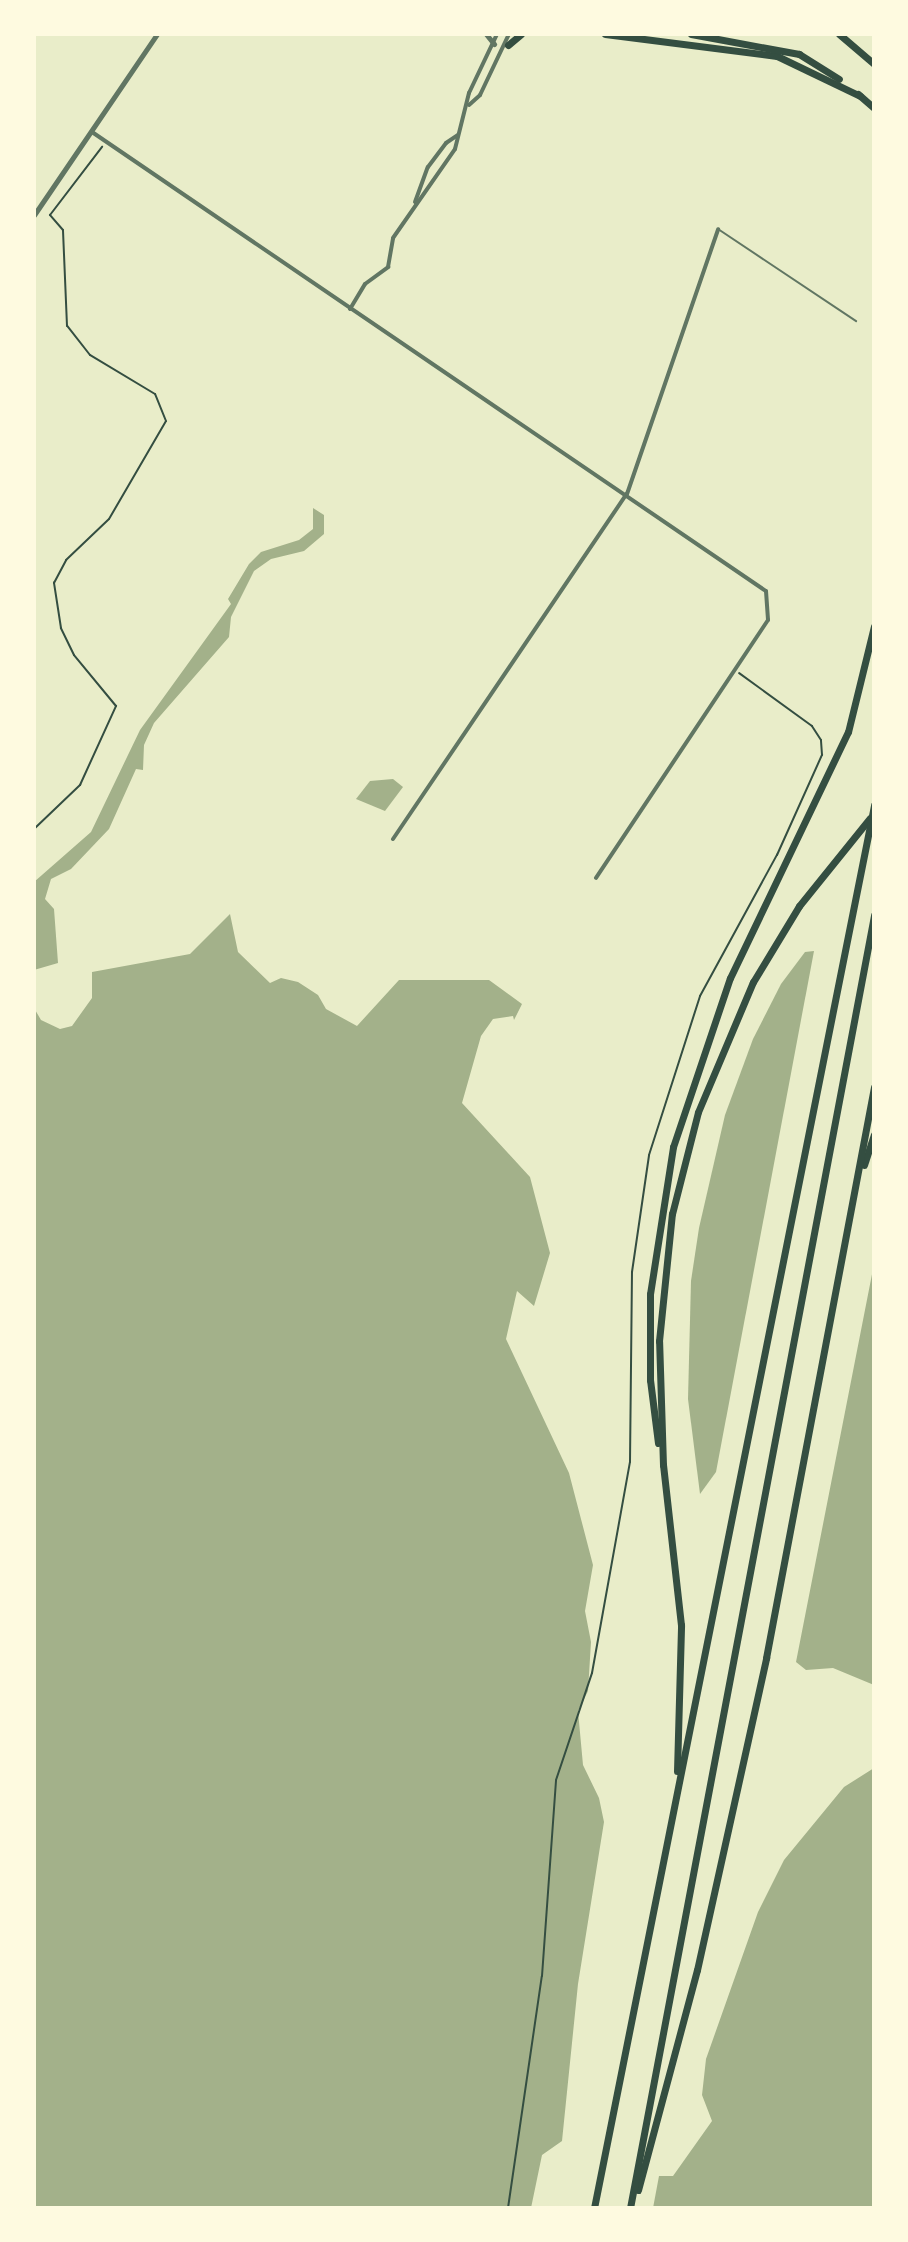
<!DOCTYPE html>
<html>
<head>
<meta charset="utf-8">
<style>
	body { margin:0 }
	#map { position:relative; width:908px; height:2242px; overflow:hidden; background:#e9edc9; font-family:"Fira Sans Condensed",sans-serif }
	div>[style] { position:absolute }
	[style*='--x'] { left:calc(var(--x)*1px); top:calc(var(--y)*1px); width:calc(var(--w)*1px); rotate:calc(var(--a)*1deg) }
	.water>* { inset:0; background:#a3b18a }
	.path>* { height:2px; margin:-1px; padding:0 1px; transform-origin:1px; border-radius:1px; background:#344e41 }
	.service>* { height:2px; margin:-1px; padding:0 1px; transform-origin:1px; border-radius:1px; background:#617663 }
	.minor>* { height:4px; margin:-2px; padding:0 2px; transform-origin:2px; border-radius:2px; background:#617663 }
	.tertiary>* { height:5px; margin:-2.5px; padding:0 2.5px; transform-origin:2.5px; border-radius:2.5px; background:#617663 }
	.motorway>* { height:7px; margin:-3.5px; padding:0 3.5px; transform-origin:3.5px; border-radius:3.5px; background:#344e41 }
	span { translate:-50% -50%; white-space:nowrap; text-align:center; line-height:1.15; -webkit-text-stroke:7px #fefae0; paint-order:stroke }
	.frame { position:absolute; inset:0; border:36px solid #fefae0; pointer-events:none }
</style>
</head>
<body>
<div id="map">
	<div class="water">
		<i style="clip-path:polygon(313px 508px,324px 515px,324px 534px,304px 551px,271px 559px,254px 571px,231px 617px,229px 637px,154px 723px,144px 745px,143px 770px,136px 769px,109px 829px,71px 869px,51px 879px,45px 899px,54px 909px,58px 963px,34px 970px,34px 882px,91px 832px,140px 730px,231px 604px,228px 599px,249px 564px,261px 552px,299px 540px,313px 529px)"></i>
		<i style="clip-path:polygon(393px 779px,403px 787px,385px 811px,356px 799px,370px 781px)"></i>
		<i style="clip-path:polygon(230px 914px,238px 952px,270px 983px,281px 978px,298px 982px,318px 995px,326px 1009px,357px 1026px,399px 980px,489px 980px,522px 1004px,514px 1020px,513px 1016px,493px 1019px,481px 1036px,462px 1103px,530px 1177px,550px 1253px,534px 1306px,517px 1291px,506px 1339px,569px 1473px,593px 1565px,585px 1611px,591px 1642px,588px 1691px,578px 1711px,583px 1765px,599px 1798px,604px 1822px,578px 1984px,562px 2141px,542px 2155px,531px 2208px,34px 2208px,34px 1008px,41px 1020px,60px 1029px,72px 1026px,92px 998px,92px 972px,190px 954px)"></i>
		<i style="clip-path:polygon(814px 951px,716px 1472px,700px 1494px,688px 1399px,691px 1281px,699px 1228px,725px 1115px,753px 1039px,781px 984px,805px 952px)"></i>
		<i style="clip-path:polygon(874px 1264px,874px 1685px,833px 1668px,806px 1670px,796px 1662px)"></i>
		<i style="clip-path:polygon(874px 1768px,874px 2208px,653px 2208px,659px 2176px,673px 2176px,712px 2121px,702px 2095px,706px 2059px,758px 1912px,784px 1860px,844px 1787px)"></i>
	</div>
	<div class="path">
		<i style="--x:34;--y:829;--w:64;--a:-43.7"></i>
		<i style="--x:80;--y:785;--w:87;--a:-65.5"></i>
		<i style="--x:116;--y:706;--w:66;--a:-129.5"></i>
		<i style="--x:74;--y:655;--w:30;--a:-116"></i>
		<i style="--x:61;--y:628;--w:46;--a:-98.8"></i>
		<i style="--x:54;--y:583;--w:26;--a:-62"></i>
		<i style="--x:66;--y:560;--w:59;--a:-43.6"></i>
		<i style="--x:109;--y:519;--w:113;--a:-59.8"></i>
		<i style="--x:166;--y:421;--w:29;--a:-112"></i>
		<i style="--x:155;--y:394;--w:76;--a:-149"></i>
		<i style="--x:90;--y:355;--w:37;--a:-128"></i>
		<i style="--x:67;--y:326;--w:96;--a:-92.4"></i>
		<i style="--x:63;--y:230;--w:20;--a:-131"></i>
		<i style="--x:50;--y:215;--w:86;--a:-52.6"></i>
		<i style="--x:508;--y:2208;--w:234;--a:-81.7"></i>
		<i style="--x:542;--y:1976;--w:196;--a:-85.9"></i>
		<i style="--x:556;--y:1780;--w:113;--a:-71.4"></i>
		<i style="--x:592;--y:1673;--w:214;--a:-79.8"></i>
		<i style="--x:630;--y:1462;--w:190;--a:-89.4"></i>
		<i style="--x:632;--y:1272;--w:118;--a:-81.7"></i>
		<i style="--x:649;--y:1155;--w:167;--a:-72.2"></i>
		<i style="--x:700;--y:996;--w:161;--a:-61.4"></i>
		<i style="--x:777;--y:855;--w:110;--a:-65.8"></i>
		<i style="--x:822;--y:755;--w:15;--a:-94"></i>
		<i style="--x:821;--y:740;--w:17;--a:-123"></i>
		<i style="--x:812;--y:726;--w:90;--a:-144"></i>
	</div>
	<div class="service">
		<i style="--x:718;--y:229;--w:166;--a:33.7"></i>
	</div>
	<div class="minor">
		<i style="--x:469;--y:105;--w:15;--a:-42"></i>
		<i style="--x:480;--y:95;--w:68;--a:-64.6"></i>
		<i style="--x:92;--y:132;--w:815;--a:34.26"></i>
		<i style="--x:766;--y:591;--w:29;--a:86"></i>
		<i style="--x:768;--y:620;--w:310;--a:123.7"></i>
		<i style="--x:415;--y:202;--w:37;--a:-70"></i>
		<i style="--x:428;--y:167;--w:30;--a:-53"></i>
		<i style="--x:446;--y:143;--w:14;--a:-34"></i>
		<i style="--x:350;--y:309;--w:29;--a:-59"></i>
		<i style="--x:365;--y:284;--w:29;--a:-36"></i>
		<i style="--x:388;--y:267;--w:29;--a:-80"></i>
		<i style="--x:393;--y:238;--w:108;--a:-55.1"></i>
		<i style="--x:455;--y:149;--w:58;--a:-76"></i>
		<i style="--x:469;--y:93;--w:65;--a:-64.6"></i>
		<i style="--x:393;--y:839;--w:417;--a:-55.9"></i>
		<i style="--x:627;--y:494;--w:280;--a:-71"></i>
	</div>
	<div class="tertiary">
		<i style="--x:486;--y:34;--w:13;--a:51"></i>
		<i style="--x:34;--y:215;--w:219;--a:-55.8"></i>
	</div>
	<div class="motorway">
		<i style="--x:605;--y:34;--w:173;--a:7.3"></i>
		<i style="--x:777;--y:56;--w:92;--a:25.7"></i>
		<i style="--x:691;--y:34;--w:110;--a:10.5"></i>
		<i style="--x:799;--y:54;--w:47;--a:32"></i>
		<i style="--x:839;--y:34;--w:46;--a:40.6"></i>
		<i style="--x:508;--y:45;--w:17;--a:-40"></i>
		<i style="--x:858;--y:94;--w:21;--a:41"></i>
		<i style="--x:864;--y:1165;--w:32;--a:-72"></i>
		<i style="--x:658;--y:1443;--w:64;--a:-97.2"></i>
		<i style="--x:650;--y:1380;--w:86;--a:-90"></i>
		<i style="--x:650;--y:1294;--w:149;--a:-81.1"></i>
		<i style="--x:673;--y:1147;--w:178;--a:-71.4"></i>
		<i style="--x:730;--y:978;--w:273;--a:-64.4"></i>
		<i style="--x:848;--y:732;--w:109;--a:-76.2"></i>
		<i style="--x:677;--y:1771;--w:146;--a:-88.4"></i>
		<i style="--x:681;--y:1625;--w:161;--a:-96.4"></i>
		<i style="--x:663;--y:1465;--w:124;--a:-91.8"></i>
		<i style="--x:659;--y:1341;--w:128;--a:-84.2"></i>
		<i style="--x:672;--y:1214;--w:105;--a:-75.7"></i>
		<i style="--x:698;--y:1112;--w:141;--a:-67.1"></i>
		<i style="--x:753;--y:982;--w:89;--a:-58.8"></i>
		<i style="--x:799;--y:906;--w:113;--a:-51.1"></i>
		<i style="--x:638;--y:2190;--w:228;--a:-75"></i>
		<i style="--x:697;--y:1970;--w:320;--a:-77.5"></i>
		<i style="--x:766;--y:1658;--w:581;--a:-79.29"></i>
		<i style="--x:594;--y:2208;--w:1431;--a:-78.71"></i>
		<i style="--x:630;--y:2208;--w:1316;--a:-79.31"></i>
	</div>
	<div class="frame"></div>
</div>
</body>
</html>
